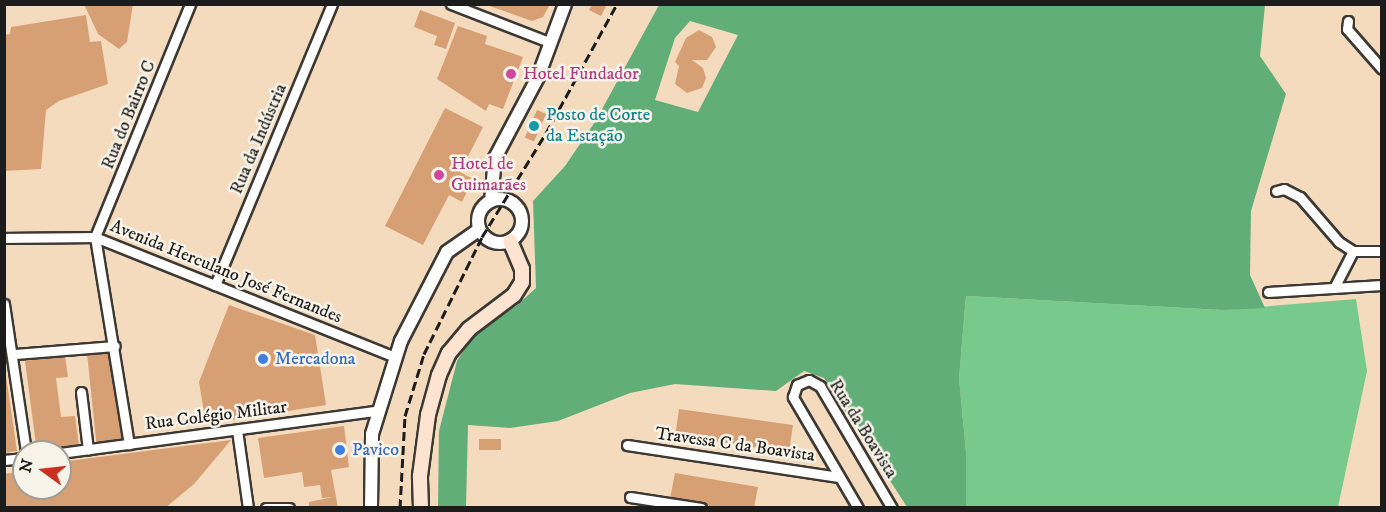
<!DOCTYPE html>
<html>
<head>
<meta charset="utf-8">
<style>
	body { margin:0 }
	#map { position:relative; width:1386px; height:512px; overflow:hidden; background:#f4dbbe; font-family:"IM FELL DW Pica",serif }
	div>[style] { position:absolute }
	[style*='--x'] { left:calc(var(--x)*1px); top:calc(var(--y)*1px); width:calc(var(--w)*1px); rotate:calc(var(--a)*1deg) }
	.green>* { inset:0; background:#78ca8c }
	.forest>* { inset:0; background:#62ae78 }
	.building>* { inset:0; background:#d7a074; transform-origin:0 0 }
	.roads { filter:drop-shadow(2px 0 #3c3934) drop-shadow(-2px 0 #3c3934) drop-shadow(0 2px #3c3934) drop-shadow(0 -2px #3c3934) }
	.minor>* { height:9px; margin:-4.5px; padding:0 4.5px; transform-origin:4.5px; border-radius:4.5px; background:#fff }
	.tertiary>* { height:12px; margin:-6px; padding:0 6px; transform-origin:6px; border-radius:6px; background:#fff }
	.tertiary>.ring { margin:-6px; padding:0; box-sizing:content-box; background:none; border:12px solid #fff; border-radius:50% }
	.secondary>* { height:14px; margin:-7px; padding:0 7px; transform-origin:7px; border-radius:7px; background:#fde4d0 }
	.rail>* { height:3px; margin-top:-1.5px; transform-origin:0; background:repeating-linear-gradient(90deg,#1c1c1c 0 9px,transparent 0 13.5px) }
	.dots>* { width:16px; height:16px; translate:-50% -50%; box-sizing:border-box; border:3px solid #f7f3e8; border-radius:50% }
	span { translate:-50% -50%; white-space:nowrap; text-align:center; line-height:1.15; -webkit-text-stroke:5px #f7f3e8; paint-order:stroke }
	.hotel-label { font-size:18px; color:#b23c85 }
	.left { translate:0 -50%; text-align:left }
	.street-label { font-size:18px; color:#1c1c1c }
	.culture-label { font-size:18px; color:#0d838f }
	.shop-label { font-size:18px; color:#366cbe }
	.frame { position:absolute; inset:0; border:6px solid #1c1c1c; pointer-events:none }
	.north { position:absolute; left:12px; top:440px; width:60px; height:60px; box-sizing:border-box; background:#f7f3e8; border:2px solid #9f9d96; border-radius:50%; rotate:285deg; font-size:16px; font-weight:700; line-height:24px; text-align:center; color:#1c1c1c }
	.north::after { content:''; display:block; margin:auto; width:21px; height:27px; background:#c8321e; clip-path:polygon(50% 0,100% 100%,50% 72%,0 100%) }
</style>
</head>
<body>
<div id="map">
	<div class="green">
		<i style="clip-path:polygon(966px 296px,1222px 310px,1356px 299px,1367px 371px,1338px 507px,966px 507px,966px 452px,959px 378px)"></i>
	</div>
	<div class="forest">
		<i style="clip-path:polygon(evenodd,659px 5px,1265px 5px,1260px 56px,1286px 94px,1251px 211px,1250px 275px,1265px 308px,1222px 310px,966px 296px,959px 378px,966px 452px,966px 507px,907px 507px,824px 378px,804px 371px,776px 391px,675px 384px,630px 393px,558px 421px,510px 428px,468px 425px,466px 507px,438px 508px,439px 431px,457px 361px,476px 331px,516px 306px,536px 288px,533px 201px,565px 166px,595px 122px,659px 5px,690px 21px,738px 35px,698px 112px,655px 100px,675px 38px,690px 21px)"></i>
	</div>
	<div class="building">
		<i style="clip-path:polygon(84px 4px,133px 4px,127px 42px,119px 49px,98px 34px)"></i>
		<i style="clip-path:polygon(484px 4px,550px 4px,543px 17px,532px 21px)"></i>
		<i style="clip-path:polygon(592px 4px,607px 4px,601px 16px,589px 10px)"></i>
		<i style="clip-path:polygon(420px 10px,455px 23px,446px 49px,434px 45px,437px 36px,414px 27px)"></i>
		<i style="clip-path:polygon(86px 15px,90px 42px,101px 41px,108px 84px,59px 101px,46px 110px,41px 169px,4px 171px,4px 35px,10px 34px,11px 27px)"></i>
		<i style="clip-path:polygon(458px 26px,487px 36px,485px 44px,523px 57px,503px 109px,489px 104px,486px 111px,437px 79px)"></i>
		<i style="clip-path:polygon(699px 30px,712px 37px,716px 47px,707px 60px,692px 60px,703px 68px,706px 78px,702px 88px,687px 93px,675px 84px,679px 66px,675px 62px,686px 38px)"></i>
		<i style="clip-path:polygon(445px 108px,483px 127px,460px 172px,473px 179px,462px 202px,449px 195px,423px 245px,385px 226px)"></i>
		<i style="left:537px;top:110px;width:10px;height:30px;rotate:24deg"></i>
		<i style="clip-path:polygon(229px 305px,315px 335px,326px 405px,206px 424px,199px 382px)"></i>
		<i style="left:113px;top:352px;width:88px;height:26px;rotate:84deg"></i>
		<i style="clip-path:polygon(65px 356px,68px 377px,56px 378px,61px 417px,75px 416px,79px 446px,37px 452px,25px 361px)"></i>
		<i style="clip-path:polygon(4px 362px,17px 451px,4px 453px)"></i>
		<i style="left:679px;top:409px;width:115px;height:27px;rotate:8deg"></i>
		<i style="clip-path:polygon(344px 426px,349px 467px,331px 470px,338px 508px,309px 508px,309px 502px,333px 497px,322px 498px,320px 485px,304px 487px,302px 472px,264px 478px,258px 438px)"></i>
		<i style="left:479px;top:439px;width:22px;height:11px"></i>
		<i style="clip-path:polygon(231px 440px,194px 484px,165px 508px,4px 508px,4px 474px,24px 471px,24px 488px,60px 488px,60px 462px)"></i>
		<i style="clip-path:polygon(675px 473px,758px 487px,754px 508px,721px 508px,670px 499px)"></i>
	</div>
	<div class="roads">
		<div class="minor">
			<i style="--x:451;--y:4;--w:105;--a:21.2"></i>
			<i style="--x:1348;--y:21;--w:8;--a:97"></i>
			<i style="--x:1347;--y:29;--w:53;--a:48.8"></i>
			<i style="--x:1276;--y:191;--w:8;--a:-14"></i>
			<i style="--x:1284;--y:189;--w:18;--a:27"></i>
			<i style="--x:1300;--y:197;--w:60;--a:49.1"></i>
			<i style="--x:1339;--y:242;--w:17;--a:33"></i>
			<i style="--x:1353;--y:251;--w:29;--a:0"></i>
			<i style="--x:95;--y:237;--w:252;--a:-67.8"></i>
			<i style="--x:95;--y:237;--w:210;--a:80.7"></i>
			<i style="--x:4;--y:238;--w:91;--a:-0.6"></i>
			<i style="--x:95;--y:237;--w:323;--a:21.8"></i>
			<i style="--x:215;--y:285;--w:304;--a:-67.4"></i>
			<i style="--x:1334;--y:288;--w:42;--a:-62.8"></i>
			<i style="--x:1268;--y:292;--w:114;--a:-3.5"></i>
			<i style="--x:4;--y:304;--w:150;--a:81.5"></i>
			<i style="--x:15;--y:354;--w:100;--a:-4.6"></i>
			<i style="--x:81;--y:392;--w:58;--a:83.1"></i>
			<i style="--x:237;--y:430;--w:79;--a:82"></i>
			<i style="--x:627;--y:445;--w:214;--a:8.6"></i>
			<i style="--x:60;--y:453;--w:319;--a:-7.6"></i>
			<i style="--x:4;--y:460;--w:20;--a:-6"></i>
			<i style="--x:630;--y:497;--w:72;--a:8.8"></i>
			<i style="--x:266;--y:508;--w:23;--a:0"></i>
			<i style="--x:858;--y:508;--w:129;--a:-120.4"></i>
			<i style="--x:793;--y:397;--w:13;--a:-72"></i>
			<i style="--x:797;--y:385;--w:13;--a:-23"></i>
			<i style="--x:809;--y:380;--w:13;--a:29"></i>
			<i style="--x:820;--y:386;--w:142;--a:59.5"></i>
		</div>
		<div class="tertiary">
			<i class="ring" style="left:478px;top:199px;width:32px;height:32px"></i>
			<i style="--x:491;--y:201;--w:43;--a:-84.7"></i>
			<i style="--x:495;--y:158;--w:92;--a:-62"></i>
			<i style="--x:538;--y:77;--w:78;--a:-69.7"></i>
			<i style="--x:371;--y:508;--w:74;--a:-89.2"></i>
			<i style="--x:372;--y:434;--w:97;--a:-72.7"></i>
			<i style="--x:401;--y:341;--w:100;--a:-62.7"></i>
			<i style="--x:447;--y:252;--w:39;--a:-35"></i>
		</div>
		<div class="secondary">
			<i style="--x:421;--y:508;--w:32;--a:-92"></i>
			<i style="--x:420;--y:476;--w:62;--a:-82.5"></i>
			<i style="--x:428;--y:415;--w:41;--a:-74.6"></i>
			<i style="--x:439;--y:375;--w:24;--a:-66"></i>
			<i style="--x:449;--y:353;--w:31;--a:-50"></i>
			<i style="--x:469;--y:329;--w:56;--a:-37.1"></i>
			<i style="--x:514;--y:295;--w:15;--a:-58"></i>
			<i style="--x:522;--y:282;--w:13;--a:-90"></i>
			<i style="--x:522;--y:269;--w:30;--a:-113"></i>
		</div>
	</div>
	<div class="rail">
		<i style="--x:400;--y:508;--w:92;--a:-86.9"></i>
		<i style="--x:405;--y:416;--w:65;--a:-73"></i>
		<i style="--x:424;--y:354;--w:131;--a:-63.6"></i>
		<i style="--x:482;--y:237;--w:122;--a:-58.4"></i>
		<i style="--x:546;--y:133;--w:147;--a:-61.2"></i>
	</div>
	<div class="dots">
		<i style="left:511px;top:74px;background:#d1479c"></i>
		<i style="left:534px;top:126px;background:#0f9aa8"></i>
		<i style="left:439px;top:175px;background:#d1479c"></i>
		<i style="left:263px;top:359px;background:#3f7fe0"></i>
		<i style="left:340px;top:450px;background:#3f7fe0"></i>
	</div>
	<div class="hotel-label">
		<span class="left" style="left:523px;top:74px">Hotel Fundador</span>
		<span class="left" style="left:451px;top:175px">Hotel de<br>Guimarães</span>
	</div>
	<div class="street-label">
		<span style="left:129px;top:115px;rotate:-68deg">Rua do Bairro C</span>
		<span style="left:259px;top:139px;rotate:-67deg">Rua da Indústria</span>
		<span style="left:226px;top:272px;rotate:22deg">Avenida Herculano José Fernandes</span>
		<span style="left:216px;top:416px;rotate:-7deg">Rua Colégio Militar</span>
		<span style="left:863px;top:429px;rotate:58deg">Rua da Boavista</span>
		<span style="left:735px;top:445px;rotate:8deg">Travessa C da Boavista</span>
	</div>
	<div class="culture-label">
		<span class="left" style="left:546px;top:126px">Posto de Corte<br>da Estação</span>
	</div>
	<div class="shop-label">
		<span class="left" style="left:275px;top:359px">Mercadona</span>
		<span class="left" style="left:352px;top:450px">Pavico</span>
	</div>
	<div class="frame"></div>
	<div class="north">N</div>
</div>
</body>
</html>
